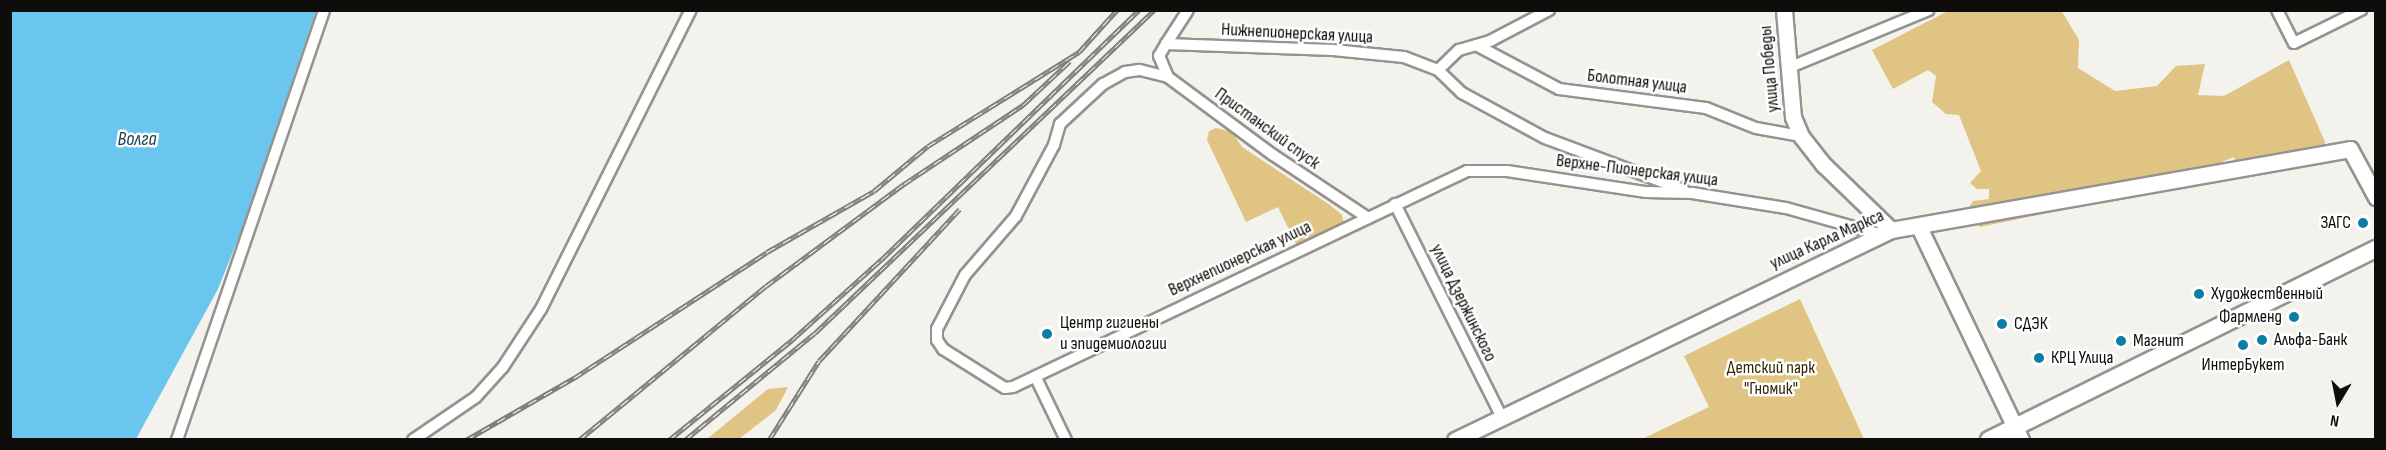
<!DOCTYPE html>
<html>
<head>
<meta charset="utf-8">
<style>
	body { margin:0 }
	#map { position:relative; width:2386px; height:450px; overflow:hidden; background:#f4f2ec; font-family:"Sofia Sans Condensed",sans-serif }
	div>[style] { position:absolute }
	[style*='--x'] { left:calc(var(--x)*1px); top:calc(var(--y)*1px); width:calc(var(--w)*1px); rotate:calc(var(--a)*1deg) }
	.green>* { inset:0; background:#e0c484 }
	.water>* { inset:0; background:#6ac5ef }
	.roads { filter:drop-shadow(2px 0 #95938d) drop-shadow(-2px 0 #95938d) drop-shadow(0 2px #95938d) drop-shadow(0 -2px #95938d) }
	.street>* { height:10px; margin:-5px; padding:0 5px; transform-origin:5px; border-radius:5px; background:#fff }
	.secondary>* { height:15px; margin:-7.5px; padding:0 7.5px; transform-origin:7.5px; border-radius:7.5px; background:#fff }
	.primary>* { height:16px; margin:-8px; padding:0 8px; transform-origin:8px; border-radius:8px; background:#fff }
	.rail>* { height:5px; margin-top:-2.5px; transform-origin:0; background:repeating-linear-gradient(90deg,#fff 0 9px,#817f7b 0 18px); box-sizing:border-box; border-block:2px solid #817f7b }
	.dots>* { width:16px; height:16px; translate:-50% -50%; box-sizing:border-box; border:3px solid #fff; border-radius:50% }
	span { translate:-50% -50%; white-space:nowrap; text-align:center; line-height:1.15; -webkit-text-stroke:5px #fff; paint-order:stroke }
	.street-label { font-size:18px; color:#0e0d0b }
	.poi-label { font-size:18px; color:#0e0d0b }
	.right { translate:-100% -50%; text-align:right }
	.left { translate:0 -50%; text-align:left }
	.park-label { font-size:18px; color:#352804 }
	.water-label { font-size:20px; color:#1a4254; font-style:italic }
	.frame { position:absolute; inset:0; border:12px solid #0e0d0b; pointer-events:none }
	.north { position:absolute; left:2308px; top:372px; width:60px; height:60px; -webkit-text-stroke:4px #fff; paint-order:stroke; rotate:190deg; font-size:16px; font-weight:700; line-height:24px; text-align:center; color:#0e0d0b }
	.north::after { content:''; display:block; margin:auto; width:21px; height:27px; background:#0e0d0b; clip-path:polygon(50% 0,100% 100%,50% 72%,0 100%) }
</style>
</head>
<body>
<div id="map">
	<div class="green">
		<i style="clip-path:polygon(2061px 10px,2079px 40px,2078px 68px,2115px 91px,2157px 86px,2176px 66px,2205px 64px,2198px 95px,2224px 96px,2289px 60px,2325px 142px,2323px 153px,2236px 170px,2234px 157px,2219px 163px,2219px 177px,2165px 191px,2153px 185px,2080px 202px,2077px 207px,1980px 227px,1966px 213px,1973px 201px,1989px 199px,1989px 189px,1977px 189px,1970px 183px,1981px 171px,1959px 115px,1946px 114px,1932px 102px,1936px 76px,1928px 70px,1893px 89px,1872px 50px,1948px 11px)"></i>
		<i style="clip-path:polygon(1216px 128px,1232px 132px,1242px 147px,1330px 205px,1342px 215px,1344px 223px,1297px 246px,1278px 207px,1246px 222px,1207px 140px,1209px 131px)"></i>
		<i style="clip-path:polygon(1800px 299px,1864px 439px,1642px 439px,1709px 407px,1684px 356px)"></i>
		<i style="clip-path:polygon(788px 387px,776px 410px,739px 439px,707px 439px,768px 389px)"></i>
	</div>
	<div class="water">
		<i style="clip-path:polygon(10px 11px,316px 11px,242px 229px,218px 289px,136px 439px,11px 439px)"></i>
	</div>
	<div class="roads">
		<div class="street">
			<i style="--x:2277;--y:10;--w:37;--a:63"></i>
			<i style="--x:2294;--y:43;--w:75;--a:-26.2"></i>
			<i style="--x:1166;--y:44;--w:40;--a:-57.1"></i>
			<i style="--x:1476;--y:45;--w:94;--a:27.9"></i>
			<i style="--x:1559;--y:89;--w:148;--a:7.4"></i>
			<i style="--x:1706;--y:108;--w:54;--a:21.8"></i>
			<i style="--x:1756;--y:128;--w:46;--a:10.1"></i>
			<i style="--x:1788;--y:68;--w:152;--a:-22.4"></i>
			<i style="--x:1438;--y:70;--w:29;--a:-44"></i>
			<i style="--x:1459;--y:50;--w:32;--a:-16"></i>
			<i style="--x:1490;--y:41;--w:67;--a:-27.7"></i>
			<i style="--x:1168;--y:77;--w:30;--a:-166"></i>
			<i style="--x:1139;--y:70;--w:14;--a:172"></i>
			<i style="--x:1125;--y:72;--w:25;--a:151"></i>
			<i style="--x:1103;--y:84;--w:59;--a:137.1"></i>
			<i style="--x:1060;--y:124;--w:22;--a:106"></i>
			<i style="--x:1054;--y:145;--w:81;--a:118.2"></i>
			<i style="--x:1016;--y:216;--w:78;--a:130.8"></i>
			<i style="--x:965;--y:275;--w:61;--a:117.4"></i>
			<i style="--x:937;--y:329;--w:11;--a:90"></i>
			<i style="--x:937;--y:340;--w:11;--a:56"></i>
			<i style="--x:943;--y:349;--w:73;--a:32.2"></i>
			<i style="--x:1005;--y:388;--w:8;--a:-7"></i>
			<i style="--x:1013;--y:387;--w:503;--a:-25.44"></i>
			<i style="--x:1467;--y:171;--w:40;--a:0"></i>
			<i style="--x:1507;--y:171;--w:141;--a:8.6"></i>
			<i style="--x:1646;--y:192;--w:46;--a:1.2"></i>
			<i style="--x:1692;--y:193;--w:95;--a:9.1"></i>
			<i style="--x:1786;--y:208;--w:97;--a:15.6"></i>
			<i style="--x:1395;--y:204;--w:237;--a:63.4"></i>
			<i style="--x:1368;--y:218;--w:114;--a:-146.4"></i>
			<i style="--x:1273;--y:155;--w:131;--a:-143.4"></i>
			<i style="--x:1168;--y:77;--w:23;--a:-113"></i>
			<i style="--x:1159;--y:56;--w:14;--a:-60"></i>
			<i style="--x:1166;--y:44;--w:167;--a:2.1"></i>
			<i style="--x:1333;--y:50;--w:71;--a:5.6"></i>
			<i style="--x:1404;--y:57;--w:36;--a:21"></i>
			<i style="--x:1438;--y:70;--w:33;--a:44"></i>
			<i style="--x:1462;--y:93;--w:94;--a:28.5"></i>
			<i style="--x:1545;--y:138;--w:148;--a:20.5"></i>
			<i style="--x:1036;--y:378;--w:69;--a:64.2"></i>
			<i style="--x:177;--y:440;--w:454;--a:-71.1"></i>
			<i style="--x:413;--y:440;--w:76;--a:-34.3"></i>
			<i style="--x:476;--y:397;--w:40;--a:-48"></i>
			<i style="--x:503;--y:367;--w:69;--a:-56.8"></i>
			<i style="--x:541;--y:309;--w:335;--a:-63.4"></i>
		</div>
		<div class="secondary">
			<i style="--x:1784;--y:10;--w:107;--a:85.2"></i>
			<i style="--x:1793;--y:117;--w:21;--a:67"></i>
			<i style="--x:1801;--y:136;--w:37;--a:52"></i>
			<i style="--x:1824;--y:165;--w:93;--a:44.1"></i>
			<i style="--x:1919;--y:227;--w:236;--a:64.4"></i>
			<i style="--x:1455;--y:440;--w:484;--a:-25.7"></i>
			<i style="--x:1891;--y:230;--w:466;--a:-10"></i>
			<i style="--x:2350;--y:149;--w:55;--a:61.6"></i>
		</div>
		<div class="primary">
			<i style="--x:1989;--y:440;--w:432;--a:-26.3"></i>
		</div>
	</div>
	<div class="rail">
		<i style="--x:466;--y:440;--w:125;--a:-29.9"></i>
		<i style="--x:574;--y:378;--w:230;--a:-33.1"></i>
		<i style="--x:767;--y:252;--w:123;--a:-29.7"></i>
		<i style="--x:874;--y:191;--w:70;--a:-39.8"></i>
		<i style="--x:928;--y:146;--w:178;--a:-31.9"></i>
		<i style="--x:1079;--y:52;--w:57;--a:-47.9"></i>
		<i style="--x:579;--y:440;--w:242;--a:-39.5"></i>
		<i style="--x:766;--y:286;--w:172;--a:-36.5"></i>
		<i style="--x:904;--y:184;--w:143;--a:-33.6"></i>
		<i style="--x:1023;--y:105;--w:64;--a:-43.1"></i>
		<i style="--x:669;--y:440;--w:159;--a:-39.1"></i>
		<i style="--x:792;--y:340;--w:120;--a:-42"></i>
		<i style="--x:881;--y:260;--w:359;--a:-44.1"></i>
		<i style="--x:685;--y:440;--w:168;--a:-39.5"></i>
		<i style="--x:815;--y:333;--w:468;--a:-43.6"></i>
		<i style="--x:769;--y:440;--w:93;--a:-57.7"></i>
		<i style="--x:819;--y:361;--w:207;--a:-47.2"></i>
	</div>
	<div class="dots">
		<i style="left:2363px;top:223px;background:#0c7ea6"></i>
		<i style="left:2199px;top:294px;background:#0c7ea6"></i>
		<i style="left:2294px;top:317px;background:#0c7ea6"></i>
		<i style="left:2002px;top:324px;background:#0c7ea6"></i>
		<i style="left:1047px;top:334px;background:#0c7ea6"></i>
		<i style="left:2262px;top:340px;background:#0c7ea6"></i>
		<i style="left:2121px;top:341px;background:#0c7ea6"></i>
		<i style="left:2243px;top:345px;background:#0c7ea6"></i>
		<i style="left:2039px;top:358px;background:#0c7ea6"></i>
	</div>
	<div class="street-label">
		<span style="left:1297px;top:34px;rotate:3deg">Нижнепионерская улица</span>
		<span style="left:1770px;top:69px;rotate:-95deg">улица Победы</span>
		<span style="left:1637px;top:82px;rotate:7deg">Болотная улица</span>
		<span style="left:1267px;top:129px;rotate:36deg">Пристанский спуск</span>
		<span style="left:1637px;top:171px;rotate:7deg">Верхне-Пионерская улица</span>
		<span style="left:1827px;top:240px;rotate:-24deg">улица Карла Маркса</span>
		<span style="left:1240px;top:259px;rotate:-25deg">Верхнепионерская улица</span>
		<span style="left:1463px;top:303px;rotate:64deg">улица Дзержинского</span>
	</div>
	<div class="poi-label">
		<span class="right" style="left:2351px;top:223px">ЗАГС</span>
		<span class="left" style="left:2211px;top:294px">Художественный</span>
		<span class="right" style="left:2282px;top:317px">Фармленд</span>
		<span class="left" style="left:1060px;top:334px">Центр гигиены<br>и эпидемиологии</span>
		<span class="left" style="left:2014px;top:324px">СДЭК</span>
		<span class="left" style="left:2274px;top:340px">Альфа-Банк</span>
		<span class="left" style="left:2133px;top:341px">Магнит</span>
		<span class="left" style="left:2051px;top:358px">КРЦ Улица</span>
		<span style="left:2243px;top:365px">ИнтерБукет</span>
	</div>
	<div class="park-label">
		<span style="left:1771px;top:379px">Детский парк<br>"Гномик"</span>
	</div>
	<div class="water-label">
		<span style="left:137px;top:139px">Волга</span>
	</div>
	<div class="frame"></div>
	<div class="north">N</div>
</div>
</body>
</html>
